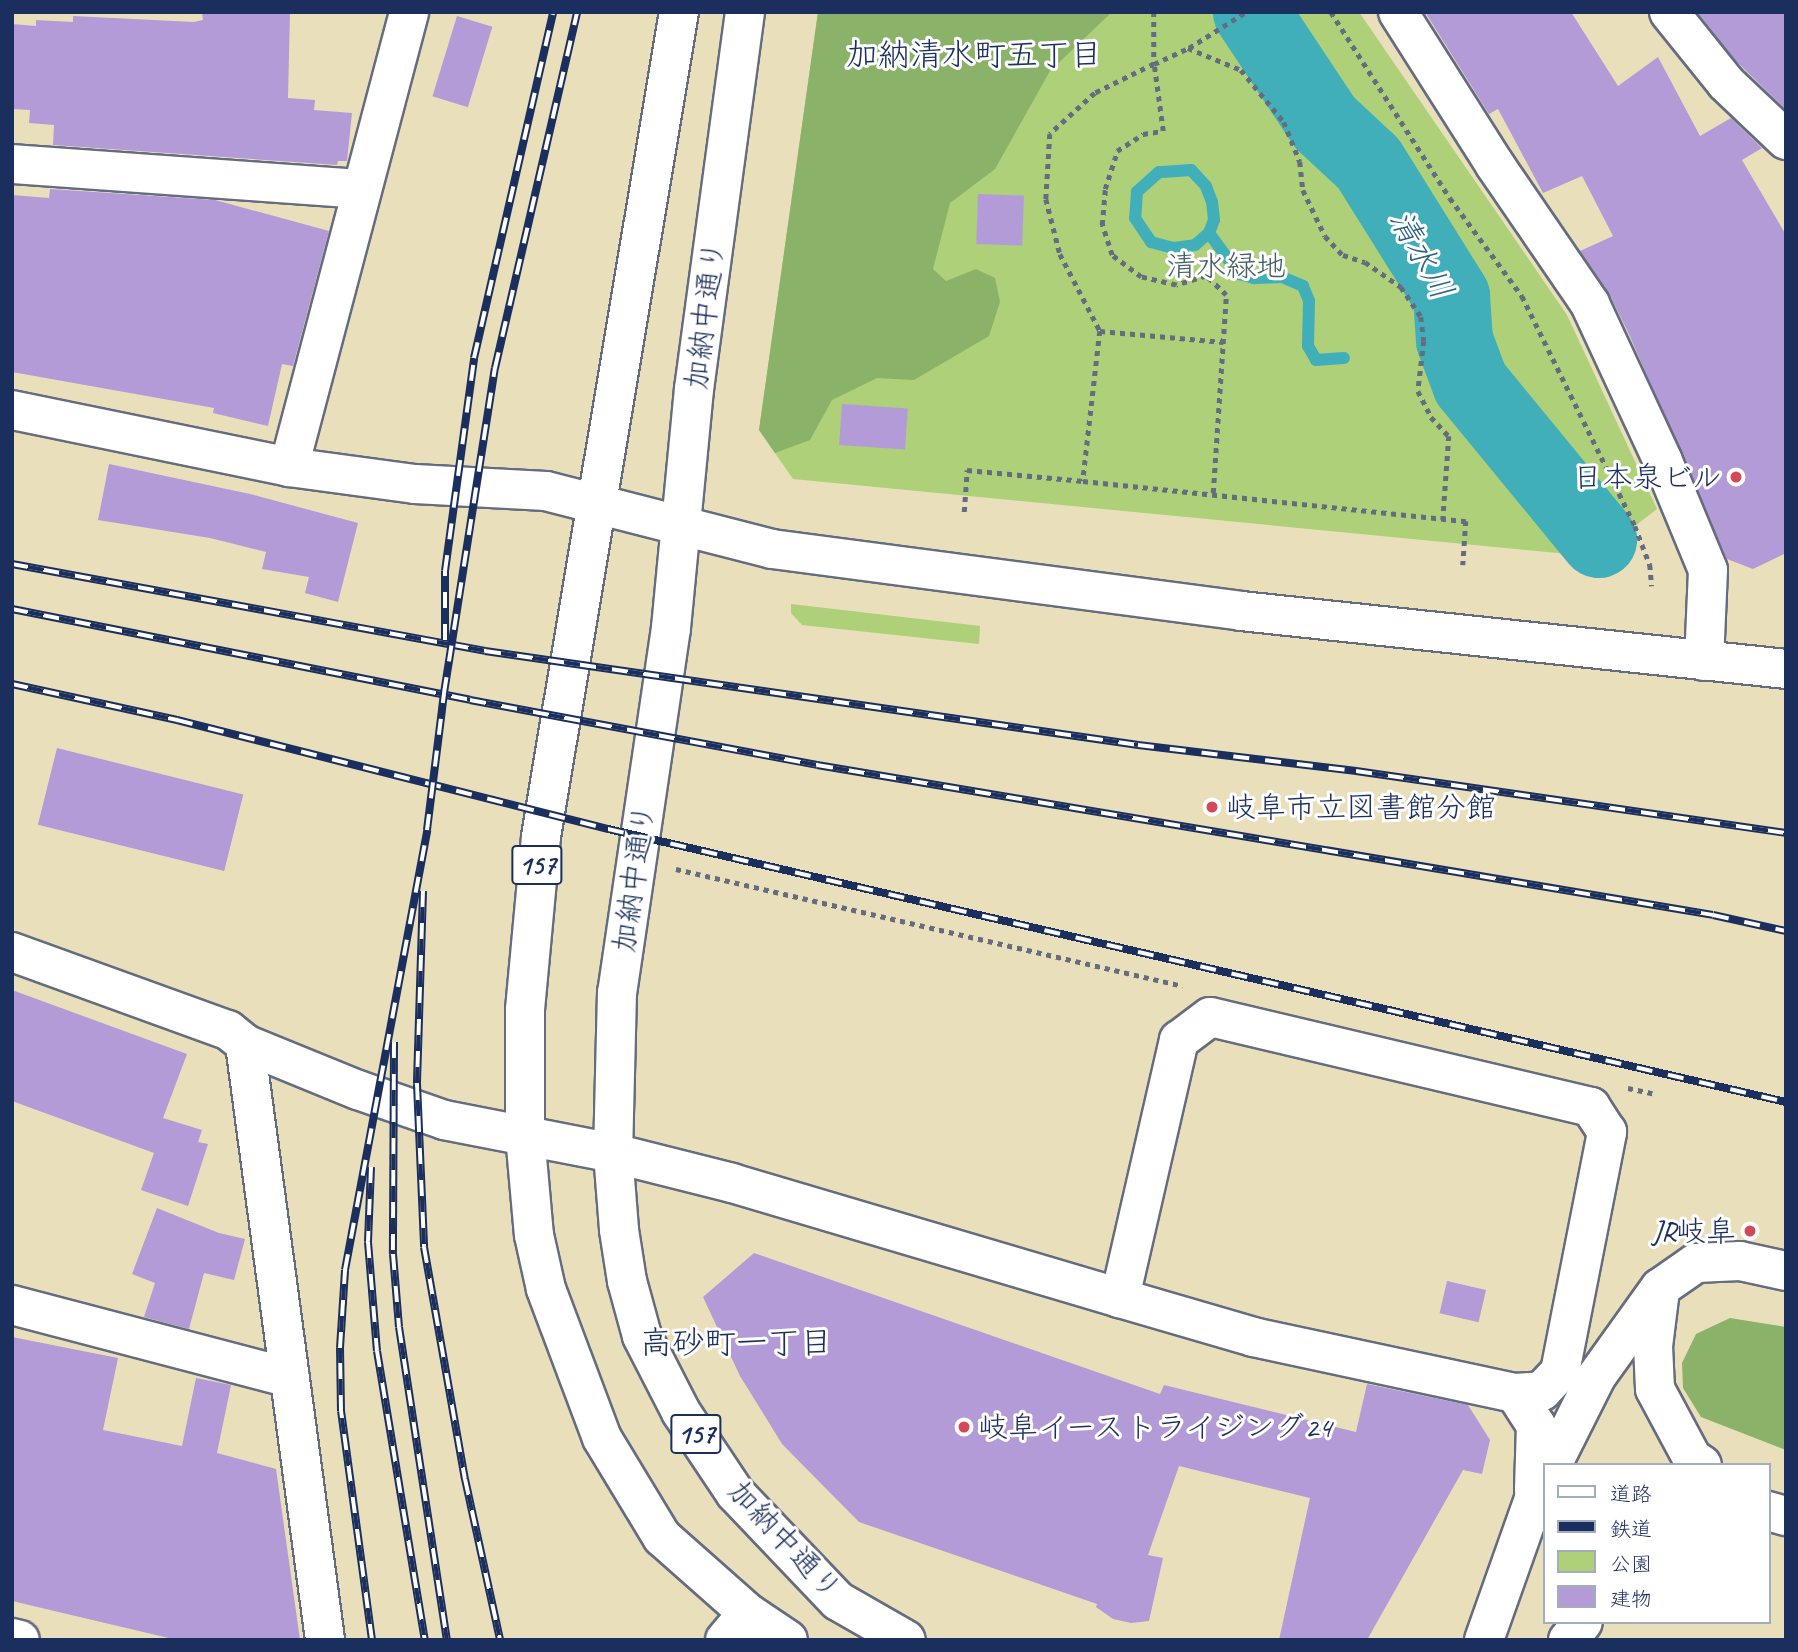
<!DOCTYPE html>
<html>
<head>
<meta charset="utf-8">
<style>
	body { margin:0 }
	#map { position:relative; width:1798px; height:1652px; overflow:hidden; background:#e9dfbb; font-family:Caveat,"Klee One",sans-serif }
	div>[style] { position:absolute }
	[style*='--x'] { left:calc(var(--x)*1px); top:calc(var(--y)*1px); width:calc(var(--w)*1px); rotate:calc(var(--a)*1deg) }
	.green>* { inset:0; background:#add079 }
	.forest>* { inset:0; background:#8ab269 }
	.stream>* { height:12px; margin:-6px; padding:0 6px; transform-origin:6px; border-radius:6px; background:#40afba }
	.river>* { height:77px; margin:-38.5px; padding:0 38.5px; transform-origin:38.5px; border-radius:38.5px; background:#40afba }
	.building>* { inset:0; background:#b39bd7; transform-origin:0 0 }
	.path>* { height:4.5px; margin-top:-2.25px; transform-origin:0; background:repeating-linear-gradient(90deg,#636d7f 0 5px,transparent 0 10px) }
	.roads { filter:drop-shadow(2px 0 #636d7f) drop-shadow(-2px 0 #636d7f) drop-shadow(0 2px #636d7f) drop-shadow(0 -2px #636d7f) }
	.minor>* { height:38px; margin:-19px; padding:0 19px; transform-origin:19px; border-radius:19px; background:#fff }
	.highway>* { height:38px; margin:-19px; padding:0 19px; transform-origin:19px; border-radius:19px; background:#fff }
	.rail>* { height:8px; margin-top:-4px; transform-origin:0; background:repeating-linear-gradient(90deg,#fff 0 16px,#1b2f5e 0 32px); box-sizing:border-box; border-block:2px solid #1b2f5e }
	.dots>* { width:19px; height:19px; translate:-50% -50%; box-sizing:border-box; border:4px solid #fff; border-radius:50% }
	span { translate:-50% -50%; white-space:nowrap; text-align:center; line-height:1.15; -webkit-text-stroke:6px #fff; paint-order:stroke }
	.shield-label span { padding:2px 5px; background:#fff; border:2px solid; border-radius:5px; -webkit-text-stroke-width:0 }
	.shield-label { font-size:28px; color:#1b2f5e; font-weight:700 }
	.park-label { font-size:30px; color:#475f66 }
	.street-label { font-size:30px; color:#1b2f5e }
	.poi-label { font-size:30px; color:#1b2f5e }
	.right { translate:-100% -50%; text-align:right }
	.left { translate:0 -50%; text-align:left }
	.neighbourhood-label { font-size:32px; color:#1b2f5e }
	.water-label { font-size:32px; color:#2a6283; font-style:italic }
	.frame { position:absolute; inset:0; border:14px solid #1b2f5e; pointer-events:none }
	.legend { position:absolute; left:1543px; top:1463px; width:228px; height:161px; box-sizing:border-box; background:#fff; border:2px solid #a4acbf; margin:0; padding:9px 12px; list-style:none; font-size:21px; color:#1b2f5e }
	.legend li { display:flex; align-items:center; gap:14px; height:35px }
	.legend b { width:35px; border:2px solid #a4acbf }
</style>
</head>
<body>
<div id="map">
	<div class="green">
		<i style="clip-path:polygon(818px 12px,1359px 12px,1567px 315px,1657px 509px,1635px 526px,1578px 555px,793px 479px,759px 430px)"></i>
		<i style="clip-path:polygon(791px 604px,980px 626px,979px 644px,802px 625px,791px 613px)"></i>
	</div>
	<div class="forest">
		<i style="clip-path:polygon(818px 12px,1112px 12px,1050px 71px,995px 169px,950px 203px,933px 269px,946px 281px,976px 269px,995px 278px,1000px 302px,989px 336px,914px 380px,877px 378px,832px 400px,810px 440px,775px 453px,759px 430px)"></i>
		<i style="clip-path:polygon(1730px 1318px,1786px 1327px,1786px 1450px,1701px 1417px,1683px 1388px,1682px 1363px,1696px 1334px)"></i>
	</div>
	<div class="stream">
		<i style="--x:1209;--y:233;--w:14;--a:-69"></i>
		<i style="--x:1214;--y:220;--w:18;--a:-96"></i>
		<i style="--x:1212;--y:202;--w:17;--a:-111"></i>
		<i style="--x:1206;--y:186;--w:22;--a:-133"></i>
		<i style="--x:1191;--y:170;--w:32;--a:176"></i>
		<i style="--x:1159;--y:172;--w:30;--a:138"></i>
		<i style="--x:1137;--y:192;--w:26;--a:94"></i>
		<i style="--x:1135;--y:218;--w:29;--a:56"></i>
		<i style="--x:1151;--y:242;--w:24;--a:15"></i>
		<i style="--x:1174;--y:248;--w:21;--a:-8"></i>
		<i style="--x:1195;--y:245;--w:18;--a:-41"></i>
		<i style="--x:1209;--y:233;--w:51;--a:53.8"></i>
		<i style="--x:1239;--y:274;--w:16;--a:15"></i>
		<i style="--x:1254;--y:278;--w:28;--a:-2"></i>
		<i style="--x:1282;--y:277;--w:23;--a:23"></i>
		<i style="--x:1303;--y:286;--w:16;--a:68"></i>
		<i style="--x:1309;--y:301;--w:45;--a:91.3"></i>
		<i style="--x:1308;--y:346;--w:16;--a:60"></i>
		<i style="--x:1316;--y:360;--w:28;--a:-4"></i>
	</div>
	<div class="river">
		<i style="--x:1251;--y:12;--w:132;--a:56.4"></i>
		<i style="--x:1324;--y:122;--w:60;--a:43"></i>
		<i style="--x:1368;--y:163;--w:157;--a:58"></i>
		<i style="--x:1451;--y:296;--w:44;--a:86.1"></i>
		<i style="--x:1454;--y:340;--w:46;--a:69.6"></i>
		<i style="--x:1470;--y:383;--w:202;--a:50.6"></i>
	</div>
	<div class="building">
		<i style="clip-path:polygon(202px 12px,290px 12px,288px 98px,315px 100px,314px 110px,352px 113px,347px 161px,338px 161px,337px 165px,53px 145px,54px 125px,29px 123px,30px 110px,12px 109px,12px 24px,36px 26px,36px 20px,73px 22px,73px 16px,194px 22px,203px 20px)"></i>
		<i style="clip-path:polygon(1425px 12px,1571px 12px,1618px 86px,1658px 57px,1700px 136px,1731px 118px,1762px 148px,1742px 160px,1786px 235px,1786px 553px,1753px 569px,1727px 559px,1628px 332px,1608px 292px,1580px 251px,1613px 236px,1582px 176px,1543px 193px,1498px 109px,1489px 114px)"></i>
		<i style="clip-path:polygon(1697px 12px,1786px 12px,1786px 110px,1735px 60px)"></i>
		<i style="left:457px;top:16px;width:37px;height:84px;rotate:17deg"></i>
		<i style="clip-path:polygon(50px 189px,215px 200px,329px 231px,293px 366px,282px 364px,268px 426px,213px 413px,214px 408px,12px 372px,12px 195px,49px 198px)"></i>
		<i style="left:978px;top:194px;width:46px;height:50px;rotate:2deg"></i>
		<i style="left:842px;top:404px;width:66px;height:41px;rotate:4deg"></i>
		<i style="clip-path:polygon(109px 464px,250px 494px,358px 523px,338px 602px,305px 593px,309px 577px,262px 569px,266px 552px,210px 538px,98px 520px)"></i>
		<i style="left:57px;top:748px;width:192px;height:79px;rotate:14deg"></i>
		<i style="clip-path:polygon(12px 990px,187px 1054px,163px 1118px,202px 1130px,198px 1142px,208px 1144px,188px 1206px,141px 1190px,154px 1153px,12px 1101px)"></i>
		<i style="clip-path:polygon(157px 1208px,219px 1233px,245px 1239px,234px 1280px,204px 1273px,189px 1329px,144px 1317px,155px 1283px,132px 1274px)"></i>
		<i style="clip-path:polygon(754px 1253px,1160px 1394px,1164px 1385px,1356px 1432px,1367px 1384px,1468px 1405px,1490px 1440px,1482px 1474px,1463px 1470px,1367px 1640px,1279px 1640px,1310px 1498px,1179px 1466px,1148px 1555px,1163px 1558px,1149px 1621px,1131px 1623px,1113px 1619px,1096px 1607px,1097px 1604px,859px 1522px,782px 1444px,740px 1376px,703px 1297px)"></i>
		<i style="left:1447px;top:1281px;width:40px;height:33px;rotate:13deg"></i>
		<i style="clip-path:polygon(12px 1337px,118px 1358px,103px 1430px,182px 1446px,196px 1378px,231px 1385px,217px 1453px,276px 1469px,300px 1640px,177px 1640px,12px 1601px)"></i>
	</div>
	<div class="path">
		<i style="--x:1154;--y:12;--w:52;--a:90"></i>
		<i style="--x:1154;--y:64;--w:66;--a:153.8"></i>
		<i style="--x:1095;--y:93;--w:61;--a:137.7"></i>
		<i style="--x:1050;--y:134;--w:65;--a:93.5"></i>
		<i style="--x:1046;--y:199;--w:57;--a:75.7"></i>
		<i style="--x:1060;--y:254;--w:87;--a:62.5"></i>
		<i style="--x:1100;--y:331;--w:151;--a:96.5"></i>
		<i style="--x:1083;--y:481;--w:385;--a:6"></i>
		<i style="--x:1466;--y:521;--w:44;--a:93.9"></i>
		<i style="--x:1331;--y:12;--w:221;--a:57.4"></i>
		<i style="--x:1450;--y:198;--w:122;--a:53.7"></i>
		<i style="--x:1522;--y:296;--w:256;--a:63.8"></i>
		<i style="--x:1635;--y:526;--w:42;--a:69"></i>
		<i style="--x:1650;--y:565;--w:21;--a:85"></i>
		<i style="--x:1189;--y:48;--w:67;--a:-32.3"></i>
		<i style="--x:1100;--y:331;--w:124;--a:5.1"></i>
		<i style="--x:1213;--y:493;--w:198;--a:-86.2"></i>
		<i style="--x:1226;--y:295;--w:28;--a:-136"></i>
		<i style="--x:1206;--y:276;--w:31;--a:163"></i>
		<i style="--x:1176;--y:285;--w:36;--a:-167"></i>
		<i style="--x:1141;--y:277;--w:36;--a:-143"></i>
		<i style="--x:1112;--y:255;--w:32;--a:-108"></i>
		<i style="--x:1102;--y:225;--w:36;--a:-85"></i>
		<i style="--x:1105;--y:189;--w:40;--a:-72"></i>
		<i style="--x:1117;--y:151;--w:31;--a:-33"></i>
		<i style="--x:1143;--y:134;--w:20;--a:-9"></i>
		<i style="--x:1163;--y:131;--w:68;--a:-97.7"></i>
		<i style="--x:1154;--y:64;--w:38;--a:-25"></i>
		<i style="--x:1188;--y:48;--w:57;--a:22.5"></i>
		<i style="--x:1241;--y:70;--w:67;--a:50.4"></i>
		<i style="--x:1284;--y:122;--w:43;--a:68.2"></i>
		<i style="--x:1300;--y:162;--w:28;--a:84"></i>
		<i style="--x:1303;--y:190;--w:51;--a:64.4"></i>
		<i style="--x:1325;--y:236;--w:26;--a:47"></i>
		<i style="--x:1343;--y:255;--w:23;--a:18"></i>
		<i style="--x:1365;--y:262;--w:44;--a:34.8"></i>
		<i style="--x:1401;--y:287;--w:36;--a:56"></i>
		<i style="--x:1421;--y:317;--w:24;--a:83"></i>
		<i style="--x:1424;--y:341;--w:50;--a:96.8"></i>
		<i style="--x:1418;--y:391;--w:29;--a:63"></i>
		<i style="--x:1431;--y:417;--w:26;--a:47"></i>
		<i style="--x:1449;--y:436;--w:84;--a:94.1"></i>
		<i style="--x:964;--y:512;--w:42;--a:-85.9"></i>
		<i style="--x:967;--y:470;--w:117;--a:5.4"></i>
		<i style="--x:676;--y:869;--w:520;--a:12.99"></i>
		<i style="--x:1628;--y:1088;--w:25;--a:12"></i>
	</div>
	<div class="roads">
		<div class="minor">
			<i style="--x:1398;--y:12;--w:181;--a:57.6"></i>
			<i style="--x:1495;--y:165;--w:168;--a:55.6"></i>
			<i style="--x:1590;--y:304;--w:171;--a:65.1"></i>
			<i style="--x:1662;--y:459;--w:120;--a:67.5"></i>
			<i style="--x:1708;--y:570;--w:91;--a:92.5"></i>
			<i style="--x:1669;--y:12;--w:91;--a:51.2"></i>
			<i style="--x:1726;--y:83;--w:83;--a:43.5"></i>
			<i style="--x:12;--y:164;--w:350;--a:4.1"></i>
			<i style="--x:12;--y:410;--w:283;--a:11.6"></i>
			<i style="--x:289;--y:467;--w:127;--a:7.7"></i>
			<i style="--x:415;--y:484;--w:131;--a:3.1"></i>
			<i style="--x:546;--y:491;--w:233;--a:14.4"></i>
			<i style="--x:772;--y:549;--w:473;--a:7.5"></i>
			<i style="--x:1241;--y:611;--w:548;--a:6.07"></i>
			<i style="--x:289;--y:467;--w:471;--a:-75.2"></i>
			<i style="--x:12;--y:952;--w:230;--a:19.9"></i>
			<i style="--x:228;--y:1030;--w:22;--a:39"></i>
			<i style="--x:245;--y:1044;--w:122;--a:22.2"></i>
			<i style="--x:358;--y:1090;--w:91;--a:19.2"></i>
			<i style="--x:444;--y:1120;--w:172;--a:11"></i>
			<i style="--x:613;--y:1153;--w:123;--a:14.1"></i>
			<i style="--x:732;--y:1183;--w:405;--a:16.5"></i>
			<i style="--x:1120;--y:1298;--w:139;--a:16.3"></i>
			<i style="--x:1253;--y:1337;--w:268;--a:12.1"></i>
			<i style="--x:1515;--y:1393;--w:27;--a:-4"></i>
			<i style="--x:1542;--y:1391;--w:26;--a:-47"></i>
			<i style="--x:1560;--y:1372;--w:245;--a:-78.9"></i>
			<i style="--x:1607;--y:1132;--w:30;--a:-123"></i>
			<i style="--x:1591;--y:1107;--w:391;--a:-166.7"></i>
			<i style="--x:1210;--y:1017;--w:39;--a:143"></i>
			<i style="--x:1179;--y:1040;--w:265;--a:102.9"></i>
			<i style="--x:245;--y:1044;--w:601;--a:82.35"></i>
			<i style="--x:1660;--y:1290;--w:56;--a:97.1"></i>
			<i style="--x:1653;--y:1346;--w:43;--a:87.3"></i>
			<i style="--x:1655;--y:1389;--w:78;--a:61.8"></i>
			<i style="--x:1692;--y:1458;--w:12;--a:35"></i>
			<i style="--x:12;--y:1305;--w:287;--a:14.7"></i>
			<i style="--x:1515;--y:1393;--w:38;--a:57"></i>
			<i style="--x:1536;--y:1425;--w:65;--a:91.8"></i>
			<i style="--x:1552;--y:1465;--w:98;--a:-63.4"></i>
			<i style="--x:1596;--y:1377;--w:110;--a:-54.3"></i>
			<i style="--x:1660;--y:1288;--w:44;--a:-34.8"></i>
			<i style="--x:1696;--y:1263;--w:44;--a:-2.6"></i>
			<i style="--x:1740;--y:1261;--w:47;--a:12.3"></i>
			<i style="--x:1768;--y:1511;--w:19;--a:16"></i>
			<i style="--x:12;--y:1638;--w:8;--a:14"></i>
			<i style="--x:725;--y:1640;--w:35;--a:-50"></i>
			<i style="--x:1484;--y:1640;--w:150;--a:-70.5"></i>
			<i style="--x:1534;--y:1499;--w:22;--a:-63"></i>
			<i style="--x:1568;--y:1640;--w:23;--a:-50"></i>
		</div>
		<div class="highway">
			<i style="--x:679;--y:12;--w:836;--a:99.5"></i>
			<i style="--x:541;--y:837;--w:174;--a:95.3"></i>
			<i style="--x:525;--y:1010;--w:125;--a:90"></i>
			<i style="--x:525;--y:1135;--w:100;--a:84.9"></i>
			<i style="--x:534;--y:1235;--w:55;--a:77.5"></i>
			<i style="--x:546;--y:1289;--w:159;--a:69.4"></i>
			<i style="--x:602;--y:1438;--w:116;--a:58.8"></i>
			<i style="--x:662;--y:1537;--w:115;--a:41.5"></i>
			<i style="--x:748;--y:1613;--w:48;--a:34"></i>
			<i style="--x:745;--y:12;--w:380;--a:97.7"></i>
			<i style="--x:694;--y:389;--w:240;--a:95.5"></i>
			<i style="--x:671;--y:628;--w:368;--a:98.4"></i>
			<i style="--x:617;--y:992;--w:161;--a:91.4"></i>
			<i style="--x:613;--y:1153;--w:77;--a:85.5"></i>
			<i style="--x:619;--y:1230;--w:52;--a:81.1"></i>
			<i style="--x:627;--y:1281;--w:57;--a:74.7"></i>
			<i style="--x:642;--y:1336;--w:85;--a:62.8"></i>
			<i style="--x:681;--y:1412;--w:97;--a:56.3"></i>
			<i style="--x:735;--y:1493;--w:149;--a:46.4"></i>
			<i style="--x:838;--y:1601;--w:78;--a:29.8"></i>
		</div>
	</div>
	<div class="rail">
		<i style="--x:12;--y:564;--w:481;--a:10.4"></i>
		<i style="--x:485;--y:651;--w:660;--a:8.19"></i>
		<i style="--x:1138;--y:745;--w:220;--a:6.8"></i>
		<i style="--x:1356;--y:771;--w:434;--a:8.2"></i>
		<i style="--x:12;--y:609;--w:467;--a:11.2"></i>
		<i style="--x:470;--y:700;--w:353;--a:10.6"></i>
		<i style="--x:817;--y:765;--w:908;--a:9.5"></i>
		<i style="--x:1713;--y:915;--w:75;--a:12.4"></i>
		<i style="--x:445;--y:640;--w:69;--a:-90"></i>
		<i style="--x:445;--y:571;--w:215;--a:-82.2"></i>
		<i style="--x:474;--y:358;--w:355;--a:-77.1"></i>
		<i style="--x:12;--y:684;--w:169;--a:12.3"></i>
		<i style="--x:177;--y:720;--w:445;--a:14.2"></i>
		<i style="--x:608;--y:829;--w:1209;--a:13.05"></i>
		<i style="--x:423;--y:891;--w:193;--a:91.8"></i>
		<i style="--x:417;--y:1084;--w:163;--a:87.5"></i>
		<i style="--x:424;--y:1247;--w:236;--a:80"></i>
		<i style="--x:465;--y:1479;--w:165;--a:77.7"></i>
		<i style="--x:394;--y:1042;--w:212;--a:90.3"></i>
		<i style="--x:393;--y:1254;--w:73;--a:85.3"></i>
		<i style="--x:399;--y:1327;--w:317;--a:81.3"></i>
		<i style="--x:371;--y:1167;--w:75;--a:92.3"></i>
		<i style="--x:368;--y:1242;--w:109;--a:85.3"></i>
		<i style="--x:377;--y:1351;--w:293;--a:80.6"></i>
		<i style="--x:372;--y:1640;--w:231;--a:-97.7"></i>
		<i style="--x:341;--y:1411;--w:63;--a:-90.9"></i>
		<i style="--x:340;--y:1348;--w:78;--a:-86.3"></i>
		<i style="--x:345;--y:1270;--w:448;--a:-79.4"></i>
		<i style="--x:427;--y:830;--w:138;--a:-82.9"></i>
		<i style="--x:444;--y:693;--w:329;--a:-81.1"></i>
		<i style="--x:495;--y:368;--w:365;--a:-77"></i>
	</div>
	<div class="dots">
		<i style="left:1736px;top:477px;background:#d1495b"></i>
		<i style="left:1212px;top:807px;background:#d1495b"></i>
		<i style="left:1750px;top:1231px;background:#d1495b"></i>
		<i style="left:964px;top:1427px;background:#d1495b"></i>
	</div>
	<div class="shield-label">
		<span style="left:537px;top:865px">157</span>
		<span style="left:696px;top:1434px">157</span>
	</div>
	<div class="park-label">
		<span style="left:1226px;top:266px">清水緑地</span>
	</div>
	<div class="street-label">
		<span style="left:705px;top:315px;rotate:-83deg">加納中通り</span>
		<span style="left:634px;top:878px;rotate:-82deg">加納中通り</span>
		<span style="left:785px;top:1540px;rotate:47deg">加納中通り</span>
	</div>
	<div class="poi-label">
		<span class="right" style="left:1722px;top:477px">日本泉ビル</span>
		<span class="left" style="left:1226px;top:807px">岐阜市立図書館分館</span>
		<span class="right" style="left:1736px;top:1231px">JR岐阜</span>
		<span class="left" style="left:978px;top:1427px">岐阜イーストライジング24</span>
	</div>
	<div class="neighbourhood-label">
		<span style="left:974px;top:55px">加納清水町五丁目</span>
		<span style="left:736px;top:1343px">高砂町一丁目</span>
	</div>
	<div class="water-label">
		<span style="left:1421px;top:255px;rotate:61deg">清水川</span>
	</div>
	<div class="frame"></div>
	<ul class="legend">
	<li><b style="height:9px;background:#fff"></b>道路</li>
	<li><b style="height:9px;background:#1b2f5e"></b>鉄道</li>
	<li><b style="height:19px;background:#add079"></b>公園</li>
	<li><b style="height:19px;background:#b39bd7"></b>建物</li>
	</ul>
</div>
</body>
</html>
